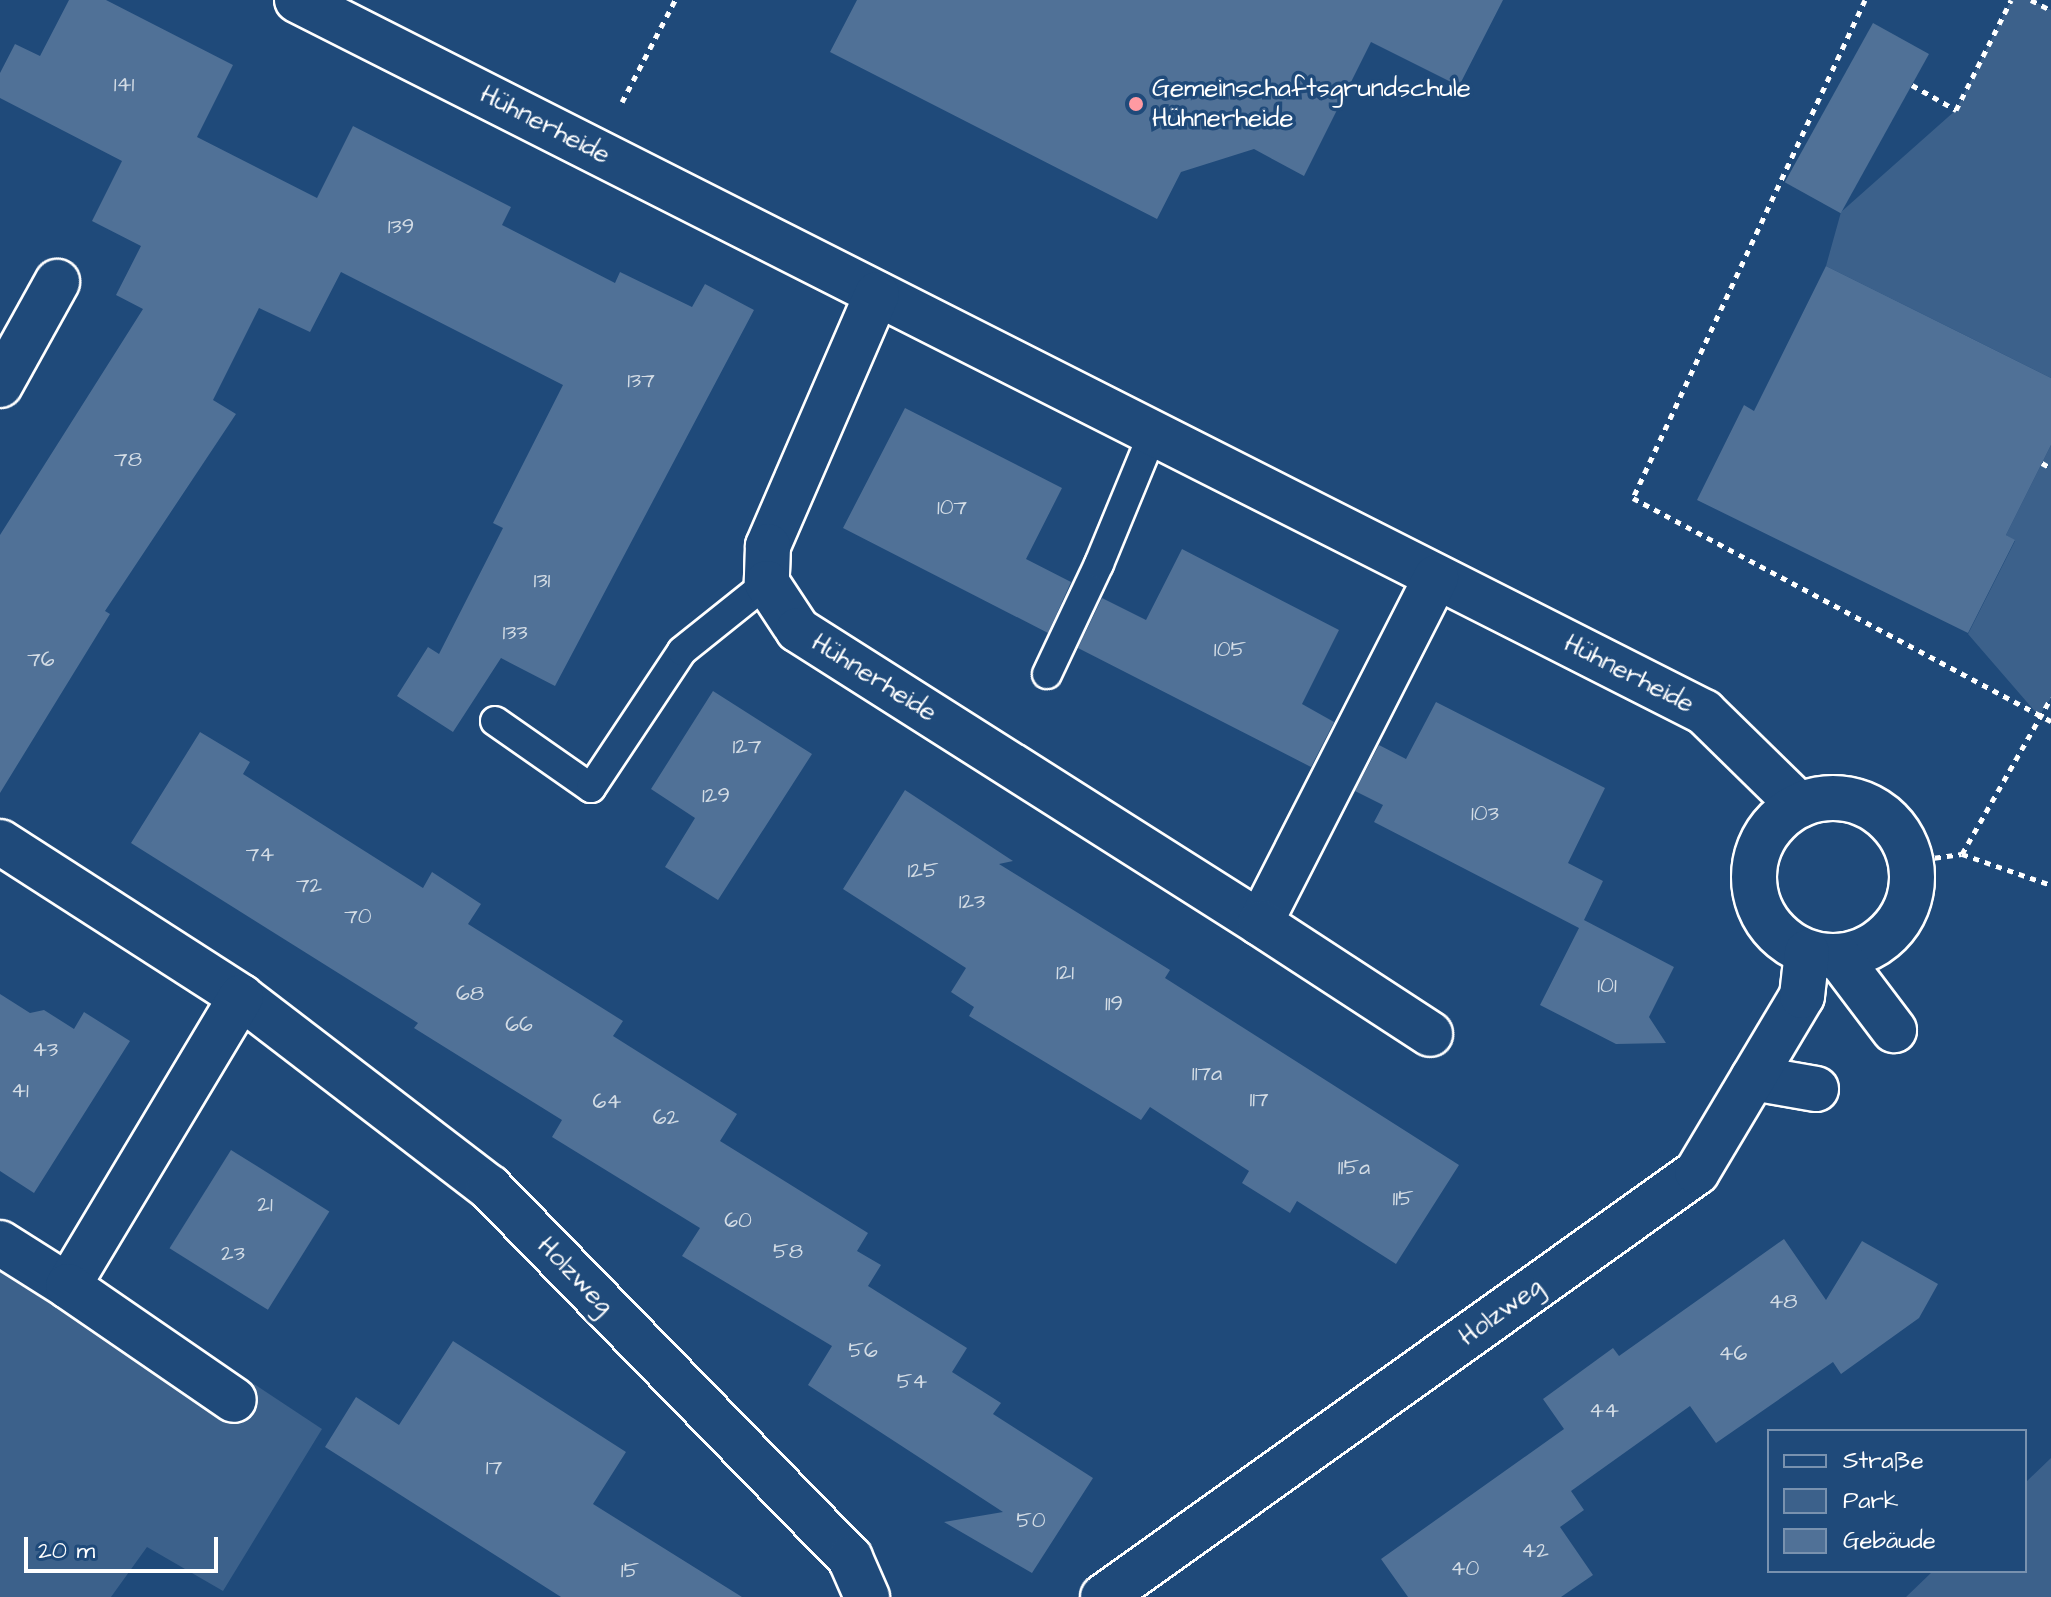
<!DOCTYPE html>
<html>
<head>
<meta charset="utf-8">
<style>
	body { margin:0 }
	#map { position:relative; width:2051px; height:1597px; overflow:hidden; background:#1f4a7a; font-family:"Architects Daughter",sans-serif }
	div>[style] { position:absolute }
	[style*='--x'] { left:calc(var(--x)*1px); top:calc(var(--y)*1px); width:calc(var(--w)*1px); rotate:calc(var(--a)*1deg) }
	.green>* { inset:0; background:#3c618b }
	.building>* { inset:0; background:#507197; transform-origin:0 0 }
	.path>* { height:5px; margin-top:-2.5px; transform-origin:0; background:repeating-linear-gradient(90deg,#fff 0 6px,transparent 0 12px) }
	.roads { filter:drop-shadow(2px 0 #fff) drop-shadow(-2px 0 #fff) drop-shadow(0 2px #fff) drop-shadow(0 -2px #fff) }
	.service>* { height:28px; margin:-14px; padding:0 14px; transform-origin:14px; border-radius:14px; background:#1f4a7a }
	.minor>* { height:44px; margin:-22px; padding:0 22px; transform-origin:22px; border-radius:22px; background:#1f4a7a }
	.minor>.ring { margin:-22px; padding:0; box-sizing:content-box; background:none; border:44px solid #1f4a7a; border-radius:50% }
	.dots>* { width:22px; height:22px; translate:-50% -50%; box-sizing:border-box; border:4px solid #1f4a7a; border-radius:50% }
	span { translate:-50% -50%; white-space:nowrap; text-align:center; line-height:1.15; -webkit-text-stroke:7px #1f4a7a; paint-order:stroke }
	.number-label { font-size:22px; color:#d3dce5 }
	.number-label span { -webkit-text-stroke-width:0 }
	.poi-label { font-size:26px; color:#fff }
	.left { translate:0 -50%; text-align:left }
	.street-label { font-size:26px; color:#fff }
	.legend { position:absolute; left:1767px; top:1429px; width:260px; height:144px; box-sizing:border-box; background:#1f4a7a; border:2px solid #7992af; margin:0; padding:10px 14px; list-style:none; font-size:24px; color:#fff }
	.legend li { display:flex; align-items:center; gap:16px; height:40px }
	.legend b { width:40px; border:2px solid #7992af }
	.scale { position:absolute; left:24px; top:1537px; width:194px; height:36px; box-sizing:border-box; border:4px solid #fff; border-top:0; padding-left:10px; font-size:24px; line-height:28px; white-space:nowrap; color:#fff; -webkit-text-stroke:6px #1f4a7a; paint-order:stroke }
</style>
</head>
<body>
<div id="map">
	<div class="green">
		<i style="clip-path:polygon(2011px 0,2031px 0,2051px 10px,2051px 378px,1826px 266px,1841px 212px,1956px 110px)"></i>
		<i style="clip-path:polygon(2051px 445px,2051px 698px,2039px 716px,1968px 634px,2015px 541px,2006px 535px)"></i>
		<i style="clip-path:polygon(0 1264px,230px 1422px,254px 1384px,322px 1429px,223px 1591px,147px 1547px,111px 1597px,0 1597px)"></i>
		<i style="clip-path:polygon(2051px 1458px,2051px 1597px,1906px 1597px,1933px 1571px,2025px 1571px,2025px 1483px)"></i>
	</div>
	<div class="building">
		<i style="clip-path:polygon(69px 0,106px 0,233px 65px,197px 137px,317px 198px,353px 126px,511px 207px,502px 225px,615px 283px,620px 272px,692px 307px,705px 284px,754px 310px,555px 686px,501px 658px,453px 732px,397px 696px,428px 647px,439px 654px,503px 528px,493px 523px,563px 385px,341px 272px,310px 332px,259px 308px,213px 400px,236px 414px,105px 611px,110px 614px,0 793px,0 535px,143px 309px,116px 295px,141px 246px,92px 221px,122px 161px,0 98px,0 73px,15px 44px,40px 56px)"></i>
		<i style="clip-path:polygon(857px 0,1503px 0,1459px 86px,1371px 42px,1304px 176px,1254px 149px,1181px 172px,1157px 219px,830px 52px)"></i>
		<i style="left:1873px;top:23px;width:64px;height:182px;rotate:29deg"></i>
		<i style="clip-path:polygon(1826px 266px,2051px 378px,2051px 445px,2006px 535px,2015px 540px,1968px 633px,1697px 500px,1744px 405px,1754px 411px)"></i>
		<i style="clip-path:polygon(905px 408px,1062px 488px,1026px 559px,1071px 582px,1048px 633px,843px 528px)"></i>
		<i style="clip-path:polygon(1182px 549px,1339px 630px,1302px 704px,1334px 722px,1311px 767px,1078px 648px,1102px 598px,1146px 620px)"></i>
		<i style="clip-path:polygon(713px 691px,812px 754px,718px 900px,665px 867px,695px 818px,651px 789px)"></i>
		<i style="clip-path:polygon(1436px 702px,1605px 788px,1568px 863px,1603px 881px,1584px 920px,1674px 967px,1649px 1017px,1666px 1043px,1616px 1044px,1540px 1005px,1579px 928px,1374px 822px,1383px 805px,1355px 791px,1379px 745px,1406px 759px)"></i>
		<i style="clip-path:polygon(200px 732px,250px 762px,243px 774px,423px 888px,432px 872px,481px 904px,468px 924px,623px 1021px,613px 1036px,737px 1114px,720px 1141px,868px 1233px,857px 1251px,881px 1265px,868px 1286px,967px 1348px,952px 1372px,1001px 1403px,993px 1414px,1093px 1478px,1032px 1573px,944px 1522px,1003px 1512px,808px 1385px,832px 1346px,682px 1256px,700px 1228px,552px 1137px,562px 1120px,414px 1028px,418px 1023px,131px 843px)"></i>
		<i style="clip-path:polygon(905px 790px,1013px 861px,999px 864px,1170px 970px,1165px 978px,1459px 1165px,1396px 1264px,1297px 1201px,1290px 1213px,1242px 1183px,1249px 1171px,1150px 1107px,1141px 1120px,969px 1016px,974px 1007px,951px 992px,966px 968px,843px 889px)"></i>
		<i style="clip-path:polygon(0 994px,30px 1013px,44px 1010px,74px 1029px,84px 1012px,130px 1041px,34px 1193px,0 1171px)"></i>
		<i style="left:231px;top:1150px;width:116px;height:116px;rotate:32deg"></i>
		<i style="clip-path:polygon(1784px 1239px,1826px 1300px,1862px 1241px,1938px 1284px,1919px 1318px,1841px 1374px,1833px 1362px,1716px 1443px,1690px 1406px,1571px 1491px,1584px 1510px,1560px 1527px,1593px 1575px,1561px 1597px,1408px 1597px,1381px 1559px,1564px 1429px,1543px 1399px,1613px 1348px,1619px 1356px)"></i>
		<i style="clip-path:polygon(453px 1341px,626px 1452px,593px 1504px,742px 1597px,561px 1597px,325px 1447px,356px 1397px,399px 1425px)"></i>
	</div>
	<div class="path">
		<i style="--x:1865;--y:0;--w:549;--a:114.98"></i>
		<i style="--x:1633;--y:498;--w:474;--a:28.1"></i>
		<i style="--x:2031;--y:0;--w:22;--a:27"></i>
		<i style="--x:1912;--y:85;--w:51;--a:29.6"></i>
		<i style="--x:1956;--y:110;--w:123;--a:-63.4"></i>
		<i style="--x:622;--y:102;--w:115;--a:-62.5"></i>
		<i style="--x:2042;--y:463;--w:10;--a:29"></i>
		<i style="--x:1962;--y:854;--w:180;--a:-60.3"></i>
		<i style="--x:1911;--y:861;--w:51;--a:-7.8"></i>
		<i style="--x:1962;--y:854;--w:94;--a:19.2"></i>
	</div>
	<div class="roads">
		<div class="service">
			<i style="--x:1047;--y:674;--w:122;--a:-64.7"></i>
			<i style="--x:1099;--y:564;--w:142;--a:-67.6"></i>
			<i style="--x:495;--y:721;--w:117;--a:34.9"></i>
			<i style="--x:591;--y:788;--w:164;--a:-56.4"></i>
			<i style="--x:682;--y:651;--w:109;--a:-38.7"></i>
		</div>
		<div class="minor">
			<i style="--x:297;--y:0;--w:1577;--a:26.84"></i>
			<i style="--x:1704;--y:712;--w:133;--a:44.4"></i>
			<i style="--x:877;--y:294;--w:275;--a:113.4"></i>
			<i style="--x:768;--y:546;--w:37;--a:92"></i>
			<i style="--x:767;--y:583;--w:56;--a:56.6"></i>
			<i style="--x:798;--y:630;--w:547;--a:32.38"></i>
			<i style="--x:1260;--y:923;--w:388;--a:-63"></i>
			<i style="--x:0;--y:385;--w:118;--a:-61"></i>
			<i class="ring" style="left:1754px;top:798px;width:114px;height:114px"></i>
			<i style="--x:0;--y:842;--w:287;--a:32.7"></i>
			<i style="--x:241;--y:997;--w:312;--a:37.5"></i>
			<i style="--x:489;--y:1187;--w:518;--a:45.78"></i>
			<i style="--x:850;--y:1558;--w:43;--a:66.4"></i>
			<i style="--x:1260;--y:923;--w:203;--a:33.1"></i>
			<i style="--x:1838;--y:956;--w:93;--a:52.9"></i>
			<i style="--x:1753;--y:1078;--w:64;--a:9.9"></i>
			<i style="--x:0;--y:1243;--w:80;--a:32.3"></i>
			<i style="--x:68;--y:1286;--w:337;--a:-59.1"></i>
			<i style="--x:68;--y:1286;--w:201;--a:34.5"></i>
			<i style="--x:1103;--y:1597;--w:730;--a:-35.58"></i>
			<i style="--x:1697;--y:1172;--w:205;--a:-59.2"></i>
			<i style="--x:1802;--y:996;--w:44;--a:-83.5"></i>
		</div>
	</div>
	<div class="dots">
		<i style="left:1136px;top:104px;background:#ff9aa2"></i>
	</div>
	<div class="number-label">
		<span style="left:124px;top:85px">141</span>
		<span style="left:401px;top:227px">139</span>
		<span style="left:641px;top:381px">137</span>
		<span style="left:128px;top:460px">78</span>
		<span style="left:952px;top:508px">107</span>
		<span style="left:542px;top:581px">131</span>
		<span style="left:515px;top:633px">133</span>
		<span style="left:1230px;top:650px">105</span>
		<span style="left:41px;top:660px">76</span>
		<span style="left:747px;top:747px">127</span>
		<span style="left:716px;top:796px">129</span>
		<span style="left:1485px;top:814px">103</span>
		<span style="left:260px;top:855px">74</span>
		<span style="left:923px;top:871px">125</span>
		<span style="left:309px;top:886px">72</span>
		<span style="left:972px;top:902px">123</span>
		<span style="left:358px;top:917px">70</span>
		<span style="left:1065px;top:973px">121</span>
		<span style="left:1607px;top:986px">101</span>
		<span style="left:470px;top:994px">68</span>
		<span style="left:1114px;top:1004px">119</span>
		<span style="left:519px;top:1025px">66</span>
		<span style="left:45px;top:1050px">43</span>
		<span style="left:1207px;top:1074px">117a</span>
		<span style="left:20px;top:1091px">41</span>
		<span style="left:1259px;top:1100px">117</span>
		<span style="left:607px;top:1102px">64</span>
		<span style="left:666px;top:1118px">62</span>
		<span style="left:1354px;top:1168px">115a</span>
		<span style="left:1403px;top:1199px">115</span>
		<span style="left:265px;top:1205px">21</span>
		<span style="left:738px;top:1221px">60</span>
		<span style="left:788px;top:1252px">58</span>
		<span style="left:233px;top:1254px">23</span>
		<span style="left:1783px;top:1302px">48</span>
		<span style="left:863px;top:1351px">56</span>
		<span style="left:1733px;top:1354px">46</span>
		<span style="left:912px;top:1382px">54</span>
		<span style="left:1604px;top:1411px">44</span>
		<span style="left:494px;top:1468px">17</span>
		<span style="left:1031px;top:1521px">50</span>
		<span style="left:1535px;top:1551px">42</span>
		<span style="left:1465px;top:1569px">40</span>
		<span style="left:630px;top:1571px">15</span>
	</div>
	<div class="poi-label">
		<span class="left" style="left:1152px;top:104px">Gemeinschaftsgrundschule<br>Hühnerheide</span>
	</div>
	<div class="street-label">
		<span style="left:545px;top:125px;rotate:27deg">Hühnerheide</span>
		<span style="left:1629px;top:674px;rotate:27deg">Hühnerheide</span>
		<span style="left:874px;top:678px;rotate:32deg">Hühnerheide</span>
		<span style="left:575px;top:1276px;rotate:46deg">Holzweg</span>
		<span style="left:1501px;top:1312px;rotate:-36deg">Holzweg</span>
	</div>
	<ul class="legend">
	<li><b style="height:10px;background:#1f4a7a"></b>Straße</li>
	<li><b style="height:22px;background:#3c618b"></b>Park</li>
	<li><b style="height:22px;background:#507197"></b>Gebäude</li>
	</ul>
	<div class="scale">20 m</div>
</div>
</body>
</html>
